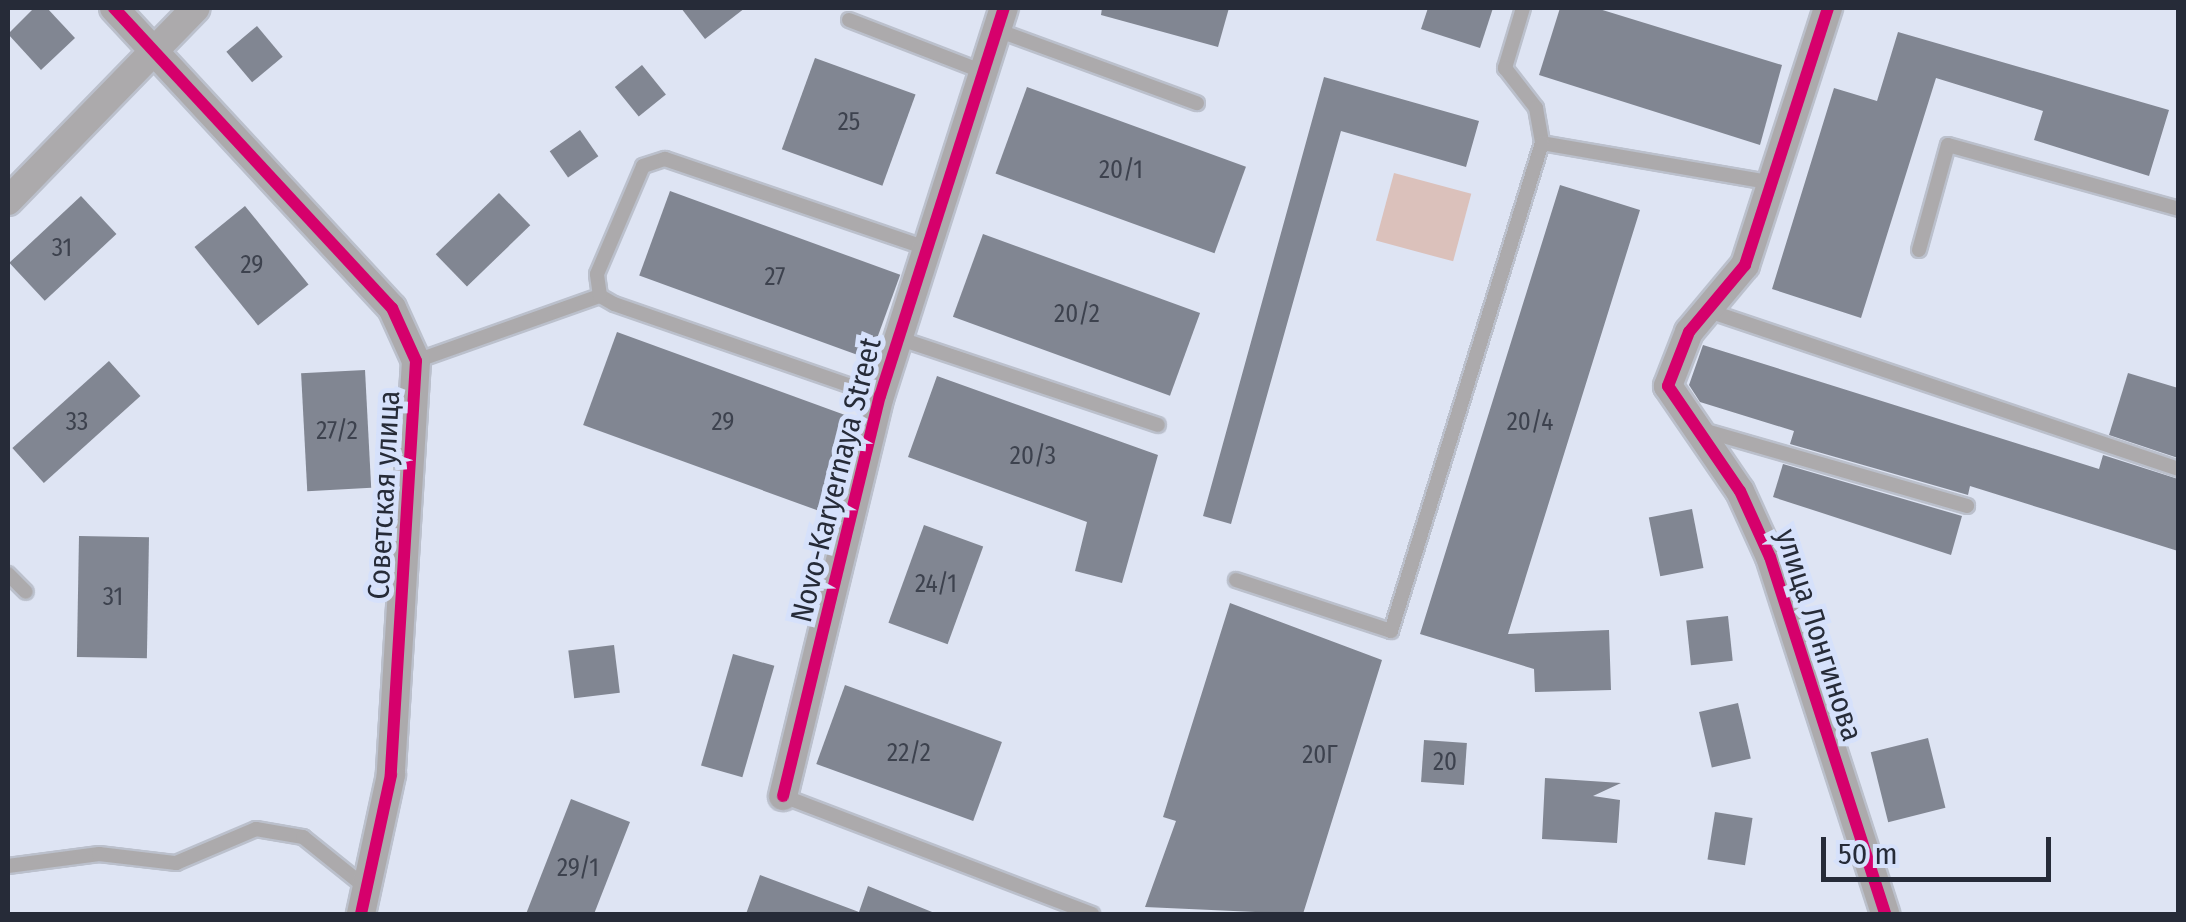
<!DOCTYPE html>
<html>
<head>
<meta charset="utf-8">
<style>
	body { margin:0 }
	#map { position:relative; width:2186px; height:922px; overflow:hidden; background:#dee4f3; font-family:"Fira Sans Condensed",sans-serif }
	div>[style] { position:absolute }
	[style*='--x'] { left:calc(var(--x)*1px); top:calc(var(--y)*1px); width:calc(var(--w)*1px); rotate:calc(var(--a)*1deg) }
	.green>* { inset:0; background:#dbc1bb; transform-origin:0 0 }
	.building>* { inset:0; background:#818692; transform-origin:0 0 }
	.roads { filter:drop-shadow(2px 0 #bbc0cc) drop-shadow(-2px 0 #bbc0cc) drop-shadow(0 2px #bbc0cc) drop-shadow(0 -2px #bbc0cc) }
	.lane>* { height:14px; margin:-7px; padding:0 7px; transform-origin:7px; border-radius:7px; background:#acaaac }
	.street>* { height:28px; margin:-14px; padding:0 14px; transform-origin:14px; border-radius:14px; background:#acaaac }
	.cycleway>* { height:12px; margin:-6px; padding:0 6px; transform-origin:6px; border-radius:6px; background:#d6006c }
	span { translate:-50% -50%; white-space:nowrap; text-align:center; line-height:1.15; -webkit-text-stroke:10px #d6e1fb; paint-order:stroke }
	.number-label { font-size:25px; color:#3d424e }
	.number-label span { -webkit-text-stroke-width:0 }
	.street-label { font-size:30px; color:#262b38 }
	.frame { position:absolute; inset:0; border:10px solid #262b38; pointer-events:none }
	.scale { position:absolute; left:1821px; top:837px; width:230px; height:45px; box-sizing:border-box; border:5px solid #262b38; border-top:0; padding-left:12px; font-size:30px; line-height:35px; white-space:nowrap; color:#262b38; -webkit-text-stroke:8px #d6e1fb; paint-order:stroke }
</style>
</head>
<body>
<div id="map">
	<div class="green">
		<i style="left:1394px;top:173px;width:80px;height:70px;rotate:15deg"></i>
	</div>
	<div class="building">
		<i style="clip-path:polygon(34px 8px,47px 8px,75px 38px,41px 70px,8px 34px)"></i>
		<i style="clip-path:polygon(681px 8px,745px 8px,705px 39px)"></i>
		<i style="clip-path:polygon(1102px 8px,1229px 8px,1218px 47px,1101px 15px)"></i>
		<i style="clip-path:polygon(1428px 8px,1493px 8px,1480px 48px,1421px 29px)"></i>
		<i style="clip-path:polygon(1560px 8px,1596px 8px,1782px 65px,1760px 145px,1539px 75px)"></i>
		<i style="left:257px;top:26px;width:40px;height:40px;rotate:50deg"></i>
		<i style="clip-path:polygon(1898px 32px,2169px 110px,2149px 176px,2034px 140px,2043px 111px,1936px 78px,1861px 318px,1772px 289px,1834px 88px,1877px 101px)"></i>
		<i style="left:815px;top:58px;width:107px;height:97px;rotate:20deg"></i>
		<i style="left:642px;top:65px;width:38px;height:35px;rotate:51deg"></i>
		<i style="clip-path:polygon(1324px 77px,1479px 121px,1466px 167px,1341px 131px,1231px 524px,1203px 516px)"></i>
		<i style="left:1027px;top:87px;width:233px;height:92px;rotate:20deg"></i>
		<i style="left:580px;top:130px;width:32px;height:37px;rotate:55deg"></i>
		<i style="clip-path:polygon(1560px 185px,1640px 210px,1508px 634px,1609px 630px,1611px 690px,1535px 692px,1534px 669px,1420px 634px)"></i>
		<i style="left:670px;top:191px;width:245px;height:90px;rotate:20deg"></i>
		<i style="left:499px;top:193px;width:45px;height:88px;rotate:46deg"></i>
		<i style="left:81px;top:196px;width:52px;height:98px;rotate:47deg"></i>
		<i style="left:245px;top:206px;width:101px;height:65px;rotate:51deg"></i>
		<i style="left:983px;top:234px;width:231px;height:88px;rotate:20deg"></i>
		<i style="left:617px;top:332px;width:255px;height:99px;rotate:20deg"></i>
		<i style="clip-path:polygon(1703px 345px,2099px 469px,2103px 455px,2178px 479px,2178px 551px,1970px 486px,1968px 495px,1790px 444px,1794px 431px,1700px 402px,1689px 385px)"></i>
		<i style="left:109px;top:361px;width:47px;height:130px;rotate:48deg"></i>
		<i style="left:365px;top:370px;width:118px;height:64px;rotate:87deg"></i>
		<i style="clip-path:polygon(2128px 373px,2178px 388px,2178px 458px,2109px 435px)"></i>
		<i style="clip-path:polygon(937px 376px,1158px 455px,1122px 583px,1075px 571px,1087px 522px,908px 457px)"></i>
		<i style="clip-path:polygon(1783px 464px,1962px 516px,1951px 555px,1773px 497px)"></i>
		<i style="left:1692px;top:509px;width:60px;height:44px;rotate:79deg"></i>
		<i style="left:924px;top:525px;width:63px;height:104px;rotate:20deg"></i>
		<i style="left:79px;top:536px;width:70px;height:121px;rotate:1deg"></i>
		<i style="clip-path:polygon(1230px 603px,1382px 660px,1303px 914px,1145px 907px,1176px 821px,1163px 817px)"></i>
		<i style="left:1728px;top:616px;width:45px;height:42px;rotate:84deg"></i>
		<i style="left:614px;top:645px;width:48px;height:46px;rotate:83deg"></i>
		<i style="left:733px;top:654px;width:43px;height:116px;rotate:16deg"></i>
		<i style="left:845px;top:685px;width:167px;height:84px;rotate:20deg"></i>
		<i style="left:1738px;top:703px;width:57px;height:40px;rotate:77deg"></i>
		<i style="left:1928px;top:738px;width:72px;height:59px;rotate:76deg"></i>
		<i style="left:1424px;top:740px;width:43px;height:42px;rotate:4deg"></i>
		<i style="clip-path:polygon(1545px 778px,1621px 783px,1593px 796px,1620px 800px,1617px 843px,1542px 839px)"></i>
		<i style="clip-path:polygon(571px 799px,630px 822px,594px 914px,526px 914px)"></i>
		<i style="left:1715px;top:812px;width:38px;height:48px;rotate:9deg"></i>
		<i style="clip-path:polygon(760px 875px,859px 912px,868px 886px,937px 914px,746px 914px)"></i>
	</div>
	<div class="roads">
		<div class="lane">
			<i style="--x:1523;--y:8;--w:63;--a:106.7"></i>
			<i style="--x:1505;--y:68;--w:51;--a:52.2"></i>
			<i style="--x:1536;--y:108;--w:36;--a:80"></i>
			<i style="--x:1542;--y:143;--w:234;--a:9.8"></i>
			<i style="--x:849;--y:20;--w:145;--a:21.1"></i>
			<i style="--x:997;--y:30;--w:213;--a:20.1"></i>
			<i style="--x:1919;--y:250;--w:109;--a:-74.6"></i>
			<i style="--x:1948;--y:145;--w:239;--a:15.5"></i>
			<i style="--x:1712;--y:312;--w:492;--a:18.6"></i>
			<i style="--x:898;--y:338;--w:274;--a:18.5"></i>
			<i style="--x:416;--y:361;--w:195;--a:-19.5"></i>
			<i style="--x:880;--y:396;--w:281;--a:-160.9"></i>
			<i style="--x:614;--y:304;--w:16;--a:-150"></i>
			<i style="--x:600;--y:296;--w:22;--a:-98"></i>
			<i style="--x:597;--y:274;--w:117;--a:-66.9"></i>
			<i style="--x:643;--y:166;--w:23;--a:-18"></i>
			<i style="--x:665;--y:159;--w:277;--a:18.8"></i>
			<i style="--x:1699;--y:429;--w:279;--a:16"></i>
			<i style="--x:8;--y:574;--w:25;--a:45"></i>
			<i style="--x:1236;--y:580;--w:163;--a:18.2"></i>
			<i style="--x:1391;--y:631;--w:511;--a:-72.81"></i>
			<i style="--x:783;--y:796;--w:331;--a:20.9"></i>
			<i style="--x:8;--y:866;--w:92;--a:-7.5"></i>
			<i style="--x:99;--y:854;--w:78;--a:6.7"></i>
			<i style="--x:176;--y:863;--w:87;--a:-23"></i>
			<i style="--x:256;--y:829;--w:48;--a:9.7"></i>
			<i style="--x:303;--y:837;--w:85;--a:38.8"></i>
		</div>
		<div class="street">
			<i style="--x:114;--y:8;--w:409;--a:47.2"></i>
			<i style="--x:392;--y:308;--w:58;--a:65.6"></i>
			<i style="--x:416;--y:361;--w:415;--a:93.5"></i>
			<i style="--x:391;--y:775;--w:142;--a:102.2"></i>
			<i style="--x:1828;--y:8;--w:270;--a:107.9"></i>
			<i style="--x:1745;--y:265;--w:87;--a:129.9"></i>
			<i style="--x:1689;--y:332;--w:58;--a:111.3"></i>
			<i style="--x:1668;--y:386;--w:127;--a:55.6"></i>
			<i style="--x:1740;--y:491;--w:72;--a:65.6"></i>
			<i style="--x:1770;--y:557;--w:375;--a:72.1"></i>
			<i style="--x:8;--y:201;--w:269;--a:-45.8"></i>
			<i style="--x:783;--y:796;--w:412;--a:-76.4"></i>
			<i style="--x:880;--y:396;--w:407;--a:-72.3"></i>
		</div>
	</div>
	<div class="cycleway">
		<i style="--x:114;--y:8;--w:409;--a:47.2"></i>
		<i style="--x:392;--y:308;--w:58;--a:65.6"></i>
		<i style="--x:416;--y:361;--w:415;--a:93.5"></i>
		<i style="--x:391;--y:775;--w:142;--a:102.2"></i>
		<i style="--x:1828;--y:8;--w:270;--a:107.9"></i>
		<i style="--x:1745;--y:265;--w:87;--a:129.9"></i>
		<i style="--x:1689;--y:332;--w:58;--a:111.3"></i>
		<i style="--x:1668;--y:386;--w:127;--a:55.6"></i>
		<i style="--x:1740;--y:491;--w:72;--a:65.6"></i>
		<i style="--x:1770;--y:557;--w:375;--a:72.1"></i>
		<i style="--x:783;--y:796;--w:412;--a:-76.4"></i>
		<i style="--x:880;--y:396;--w:407;--a:-72.3"></i>
	</div>
	<div class="number-label">
		<span style="left:849px;top:122px">25</span>
		<span style="left:1121px;top:170px">20/1</span>
		<span style="left:62px;top:248px">31</span>
		<span style="left:252px;top:265px">29</span>
		<span style="left:775px;top:277px">27</span>
		<span style="left:1077px;top:314px">20/2</span>
		<span style="left:77px;top:422px">33</span>
		<span style="left:723px;top:422px">29</span>
		<span style="left:1530px;top:422px">20/4</span>
		<span style="left:337px;top:431px">27/2</span>
		<span style="left:1033px;top:456px">20/3</span>
		<span style="left:936px;top:584px">24/1</span>
		<span style="left:113px;top:597px">31</span>
		<span style="left:909px;top:753px">22/2</span>
		<span style="left:1320px;top:755px">20Г</span>
		<span style="left:1445px;top:762px">20</span>
		<span style="left:578px;top:868px">29/1</span>
	</div>
	<div class="street-label">
		<span style="left:836px;top:480px;rotate:-76deg">Novo-Karyernaya Street</span>
		<span style="left:384px;top:495px;rotate:-87deg">Советская улица</span>
		<span style="left:1819px;top:635px;rotate:72deg">улица Лонгинова</span>
	</div>
	<div class="frame"></div>
	<div class="scale">50 m</div>
</div>
</body>
</html>
